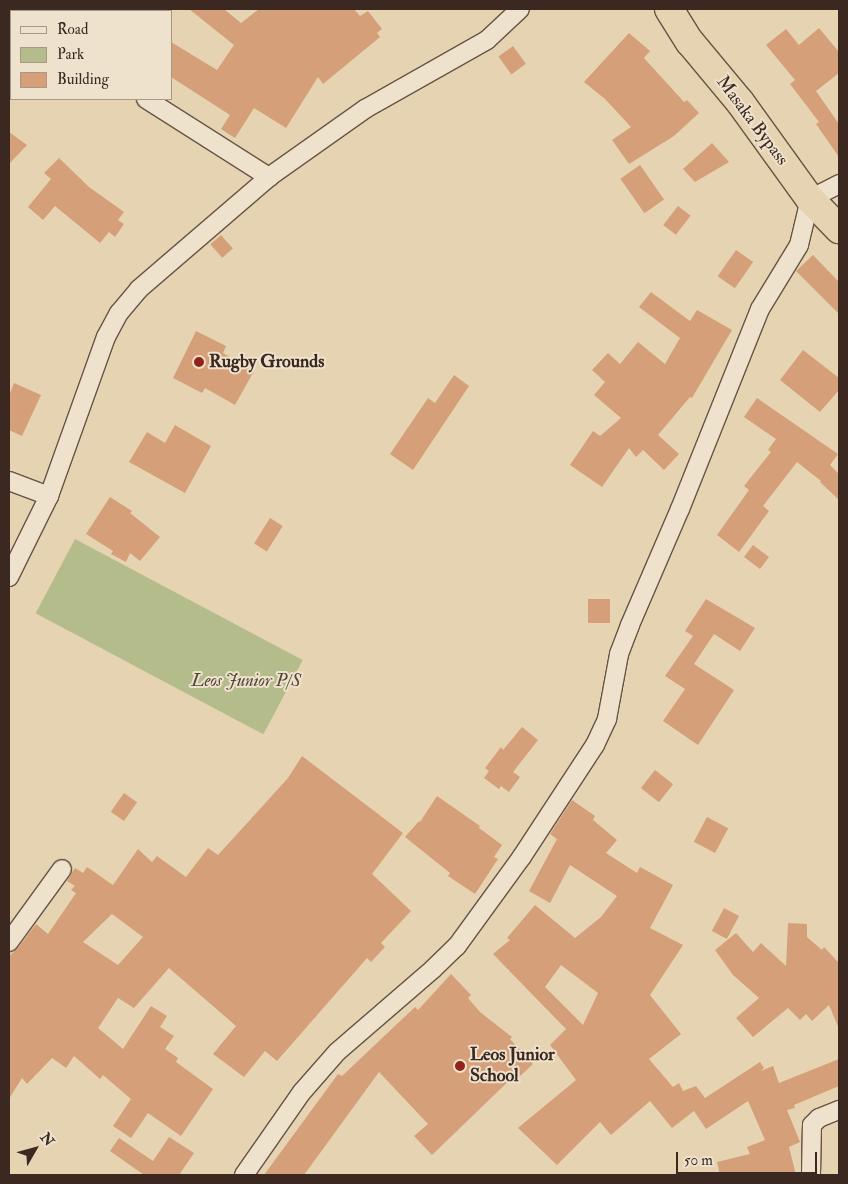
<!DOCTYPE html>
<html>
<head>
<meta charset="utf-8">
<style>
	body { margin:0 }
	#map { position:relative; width:848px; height:1184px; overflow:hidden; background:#e6d3b2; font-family:"IM FELL Double Pica",serif }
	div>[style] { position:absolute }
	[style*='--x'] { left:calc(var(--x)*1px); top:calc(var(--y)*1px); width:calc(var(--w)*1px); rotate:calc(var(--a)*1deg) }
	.green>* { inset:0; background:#b5bc8c; transform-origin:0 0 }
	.building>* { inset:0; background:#d5a079; transform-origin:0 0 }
	.roads { filter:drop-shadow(1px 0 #665445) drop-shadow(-1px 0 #665445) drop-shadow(0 1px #665445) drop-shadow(0 -1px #665445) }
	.street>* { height:18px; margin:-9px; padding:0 9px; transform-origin:9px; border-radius:9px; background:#efe2cd }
	.highway>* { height:28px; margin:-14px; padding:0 14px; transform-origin:14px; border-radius:14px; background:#e6d3b2 }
	.dots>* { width:14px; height:14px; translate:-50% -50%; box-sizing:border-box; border:2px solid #efe2cd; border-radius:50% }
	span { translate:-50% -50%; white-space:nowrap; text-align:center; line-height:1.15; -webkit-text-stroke:4px #efe2cd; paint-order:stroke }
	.street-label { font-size:18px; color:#3b2921 }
	.poi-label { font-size:18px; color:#3b2921; font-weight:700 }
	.left { translate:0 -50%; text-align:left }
	.park-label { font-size:18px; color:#534636; font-style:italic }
	.frame { position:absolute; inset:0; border:10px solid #3b2921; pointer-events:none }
	.legend { position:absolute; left:10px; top:10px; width:162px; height:90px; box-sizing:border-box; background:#efe2cd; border:1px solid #a79888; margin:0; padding:6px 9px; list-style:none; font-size:15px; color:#3b2921 }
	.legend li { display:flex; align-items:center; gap:10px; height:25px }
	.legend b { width:25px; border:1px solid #a79888 }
	.north { position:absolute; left:10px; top:1124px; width:50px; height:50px; -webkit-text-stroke:4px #efe2cd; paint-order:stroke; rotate:52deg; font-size:14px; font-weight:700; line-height:20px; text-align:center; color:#3b2921 }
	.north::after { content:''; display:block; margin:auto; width:18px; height:22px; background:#3b2921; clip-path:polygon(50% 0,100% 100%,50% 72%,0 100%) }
	.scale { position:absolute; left:676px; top:1152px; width:141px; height:22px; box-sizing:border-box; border:2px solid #3b2921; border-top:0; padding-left:6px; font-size:15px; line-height:18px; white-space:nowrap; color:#3b2921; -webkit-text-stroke:4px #efe2cd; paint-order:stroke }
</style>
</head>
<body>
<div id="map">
	<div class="green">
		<i style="left:75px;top:539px;width:258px;height:84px;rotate:28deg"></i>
	</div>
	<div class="building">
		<i style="clip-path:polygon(189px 9px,224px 9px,241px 23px,259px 9px,354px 9px,360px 16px,368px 11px,382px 29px,377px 33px,380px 37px,323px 84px,318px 77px,286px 128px,254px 108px,235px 138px,221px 129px,230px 115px,171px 77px,171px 42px,217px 70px,234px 45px)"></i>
		<i style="clip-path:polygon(819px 28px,839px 52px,839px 73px,816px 91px,839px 124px,839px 157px,816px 124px,819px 122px,790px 84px,795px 80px,766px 45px,786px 29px,799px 45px)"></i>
		<i style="clip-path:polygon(629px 33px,650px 51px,644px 58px,684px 102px,687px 100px,699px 113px,674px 136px,629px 164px,612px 140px,631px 127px,605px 99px,584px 82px)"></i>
		<i style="left:513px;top:46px;width:22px;height:18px;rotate:54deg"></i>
		<i style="clip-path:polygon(9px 132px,27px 145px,9px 164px)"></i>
		<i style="clip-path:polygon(712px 143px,729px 162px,695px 182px,683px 169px)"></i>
		<i style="clip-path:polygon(59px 158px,89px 187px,124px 212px,118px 220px,124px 224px,115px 237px,109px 232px,100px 243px,55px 206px,43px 220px,28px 207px,51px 179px,44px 173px)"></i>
		<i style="left:640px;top:165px;width:42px;height:24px;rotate:55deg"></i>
		<i style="left:678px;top:206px;width:16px;height:24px;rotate:38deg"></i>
		<i style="left:221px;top:235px;width:18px;height:14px;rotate:49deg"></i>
		<i style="left:736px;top:250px;width:21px;height:32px;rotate:35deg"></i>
		<i style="clip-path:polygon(813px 255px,839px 282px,839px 314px,796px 271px)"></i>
		<i style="clip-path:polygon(651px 292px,690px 321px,697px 310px,732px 330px,692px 398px,690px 397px,658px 435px,679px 454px,664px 470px,643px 450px,636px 457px,629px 448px,602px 487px,570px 465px,593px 431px,600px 436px,621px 418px,594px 395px,605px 382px,592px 370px,608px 353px,620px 364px,638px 342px,665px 364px,680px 338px,639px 307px)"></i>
		<i style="clip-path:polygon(196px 331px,226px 346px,223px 353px,254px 371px,235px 405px,205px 388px,202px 393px,173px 378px)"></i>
		<i style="clip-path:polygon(803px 350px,839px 378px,839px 390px,820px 412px,780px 380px)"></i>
		<i style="clip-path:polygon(454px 375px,469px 386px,413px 470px,390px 454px,428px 398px,435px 403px)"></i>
		<i style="clip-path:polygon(14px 383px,41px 395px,22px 436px,9px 430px,9px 396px)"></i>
		<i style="clip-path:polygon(757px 398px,838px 454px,830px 465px,839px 474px,839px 500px,820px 482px,821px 481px,797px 462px,763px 506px,769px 511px,739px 552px,717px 535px,749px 490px,744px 486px,771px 452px,768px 450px,776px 439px,744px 417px)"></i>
		<i style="clip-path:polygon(175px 425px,211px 446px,185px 493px,129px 462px,147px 432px,165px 443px)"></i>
		<i style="clip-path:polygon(110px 497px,132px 511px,130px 513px,160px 537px,140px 561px,130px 553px,126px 562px,111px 554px,113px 551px,86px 534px)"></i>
		<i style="left:270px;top:518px;width:15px;height:30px;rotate:32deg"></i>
		<i style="left:753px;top:545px;width:20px;height:15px;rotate:37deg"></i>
		<i style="left:588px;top:599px;width:22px;height:24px"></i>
		<i style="clip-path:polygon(706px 599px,755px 628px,740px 651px,714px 634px,694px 664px,734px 690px,698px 745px,663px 721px,685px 689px,665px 676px,693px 636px,685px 631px)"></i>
		<i style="clip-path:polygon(522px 727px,538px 740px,513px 772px,520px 777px,509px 792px,501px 786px,499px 789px,484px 778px,489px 771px,485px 768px,501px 747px,503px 750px)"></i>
		<i style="clip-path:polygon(evenodd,302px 756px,403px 833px,372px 874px,411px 911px,381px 943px,385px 947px,371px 962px,367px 958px,277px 1061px,265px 1051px,244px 1077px,213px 1054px,236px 1026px,169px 968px,134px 1008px,118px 998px,98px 1028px,123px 1049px,151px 1006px,167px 1016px,160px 1027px,174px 1036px,165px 1049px,178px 1058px,176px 1062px,213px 1089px,181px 1136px,148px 1113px,131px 1138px,113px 1126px,131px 1099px,103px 1075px,100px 1079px,74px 1056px,66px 1068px,52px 1058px,27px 1084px,22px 1078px,9px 1099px,9px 956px,18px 948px,36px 924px,48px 934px,76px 893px,71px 890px,75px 886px,67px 881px,75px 868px,83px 873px,87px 867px,113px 885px,138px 849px,152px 862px,157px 856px,186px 877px,208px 848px,218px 855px,288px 778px,302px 756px,112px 914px,143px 937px,118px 965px,83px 942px,112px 914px)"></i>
		<i style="left:655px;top:770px;width:23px;height:23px;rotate:38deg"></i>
		<i style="left:124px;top:793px;width:16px;height:23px;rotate:35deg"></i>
		<i style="clip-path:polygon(437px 796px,480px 826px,479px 828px,502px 845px,494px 857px,498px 859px,475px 894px,448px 876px,450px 873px,405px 837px,419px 821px,420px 822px)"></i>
		<i style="clip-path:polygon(evenodd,572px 800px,595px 816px,593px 820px,617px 840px,606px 853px,637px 873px,640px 867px,673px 885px,650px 928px,683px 945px,650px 995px,681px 1034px,649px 1059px,673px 1087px,679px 1083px,683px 1091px,696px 1086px,705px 1098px,760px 1062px,764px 1068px,761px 1071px,773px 1066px,779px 1083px,839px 1059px,839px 1086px,794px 1105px,795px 1108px,787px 1110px,800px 1142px,789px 1147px,796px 1175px,720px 1175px,717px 1162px,750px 1154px,747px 1147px,765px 1140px,748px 1101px,706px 1129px,694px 1111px,672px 1128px,650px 1101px,611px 1135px,600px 1122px,557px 1165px,518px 1128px,576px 1080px,550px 1045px,566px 1029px,493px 954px,510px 940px,507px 938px,535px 905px,575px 938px,601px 917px,617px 896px,570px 865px,550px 903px,529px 891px,557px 839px,550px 834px,572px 800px,561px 965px,598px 993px,583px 1025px,545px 987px,561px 965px)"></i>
		<i style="left:707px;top:817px;width:24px;height:28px;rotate:28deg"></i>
		<i style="left:724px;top:908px;width:17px;height:26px;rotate:28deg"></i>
		<i style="clip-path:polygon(788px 923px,807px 924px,807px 937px,822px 950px,824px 947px,839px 963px,839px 1029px,829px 1005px,812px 1021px,806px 1014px,800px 1020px,788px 1008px,753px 1037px,736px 1018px,759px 998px,733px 975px,715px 950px,736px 933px,753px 952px,761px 943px,786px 966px)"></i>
		<i style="clip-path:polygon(451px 974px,471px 995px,468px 998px,480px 1012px,512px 1037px,510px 1039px,533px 1064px,517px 1079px,514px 1076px,432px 1155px,414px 1136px,428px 1124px,379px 1072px,304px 1175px,264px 1175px,338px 1074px,342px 1076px,415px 1007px,418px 1010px)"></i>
		<i style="clip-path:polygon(169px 1137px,194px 1153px,179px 1175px,144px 1175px,110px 1151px,119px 1138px,153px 1161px)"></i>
	</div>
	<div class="roads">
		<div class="street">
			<i style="--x:54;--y:9;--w:3;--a:45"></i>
			<i style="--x:146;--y:99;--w:146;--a:32.4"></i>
			<i style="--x:9;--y:481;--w:43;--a:20.6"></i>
			<i style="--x:9;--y:577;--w:90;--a:-63.7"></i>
			<i style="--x:49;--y:496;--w:169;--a:-70.3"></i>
			<i style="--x:106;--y:337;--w:27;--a:-62"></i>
			<i style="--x:119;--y:313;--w:31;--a:-50"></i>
			<i style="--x:139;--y:289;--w:172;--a:-40.7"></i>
			<i style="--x:269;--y:177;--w:118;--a:-35.3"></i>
			<i style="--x:365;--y:109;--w:140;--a:-29.5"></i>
			<i style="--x:487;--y:40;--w:45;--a:-43.2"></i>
			<i style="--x:9;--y:942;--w:90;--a:-54"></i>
			<i style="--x:244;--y:1175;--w:101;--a:-55.1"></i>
			<i style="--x:302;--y:1092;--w:53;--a:-48.8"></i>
			<i style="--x:337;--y:1052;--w:127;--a:-40.8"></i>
			<i style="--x:433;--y:969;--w:33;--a:-44"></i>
			<i style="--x:457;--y:946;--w:109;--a:-54"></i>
			<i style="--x:521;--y:858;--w:135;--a:-56.8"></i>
			<i style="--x:595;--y:745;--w:29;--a:-65"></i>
			<i style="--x:607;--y:719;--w:66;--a:-79.5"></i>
			<i style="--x:619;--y:654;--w:31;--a:-69"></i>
			<i style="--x:630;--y:625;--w:126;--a:-66.7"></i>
			<i style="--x:680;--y:509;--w:215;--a:-68.2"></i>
			<i style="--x:760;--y:309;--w:75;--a:-58.6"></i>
			<i style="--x:799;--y:245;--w:47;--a:-76.6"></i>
			<i style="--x:810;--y:199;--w:33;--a:-27"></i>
			<i style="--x:811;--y:1175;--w:50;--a:-88.9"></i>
			<i style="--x:812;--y:1125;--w:10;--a:-45"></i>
			<i style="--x:819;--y:1118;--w:22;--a:-22"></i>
		</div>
		<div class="highway">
			<i style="--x:669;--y:9;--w:39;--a:58"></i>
			<i style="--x:690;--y:42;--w:78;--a:50.2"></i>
			<i style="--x:740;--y:102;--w:120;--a:54.2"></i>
			<i style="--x:810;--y:199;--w:42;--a:46"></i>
		</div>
	</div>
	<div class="dots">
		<i style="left:199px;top:362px;background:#8f2418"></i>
		<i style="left:460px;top:1066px;background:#8f2418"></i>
	</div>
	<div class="street-label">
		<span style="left:752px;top:121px;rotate:53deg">Masaka Bypass</span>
	</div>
	<div class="poi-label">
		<span class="left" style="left:209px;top:362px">Rugby Grounds</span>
		<span class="left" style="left:470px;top:1066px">Leos Junior<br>School</span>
	</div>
	<div class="park-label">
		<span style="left:246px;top:681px">Leos Junior P/S</span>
	</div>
	<div class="frame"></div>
	<ul class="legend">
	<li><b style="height:6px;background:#efe2cd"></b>Road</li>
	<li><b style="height:14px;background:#b5bc8c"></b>Park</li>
	<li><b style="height:14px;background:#d5a079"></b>Building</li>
	</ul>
	<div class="north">N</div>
	<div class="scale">50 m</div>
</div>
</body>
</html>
